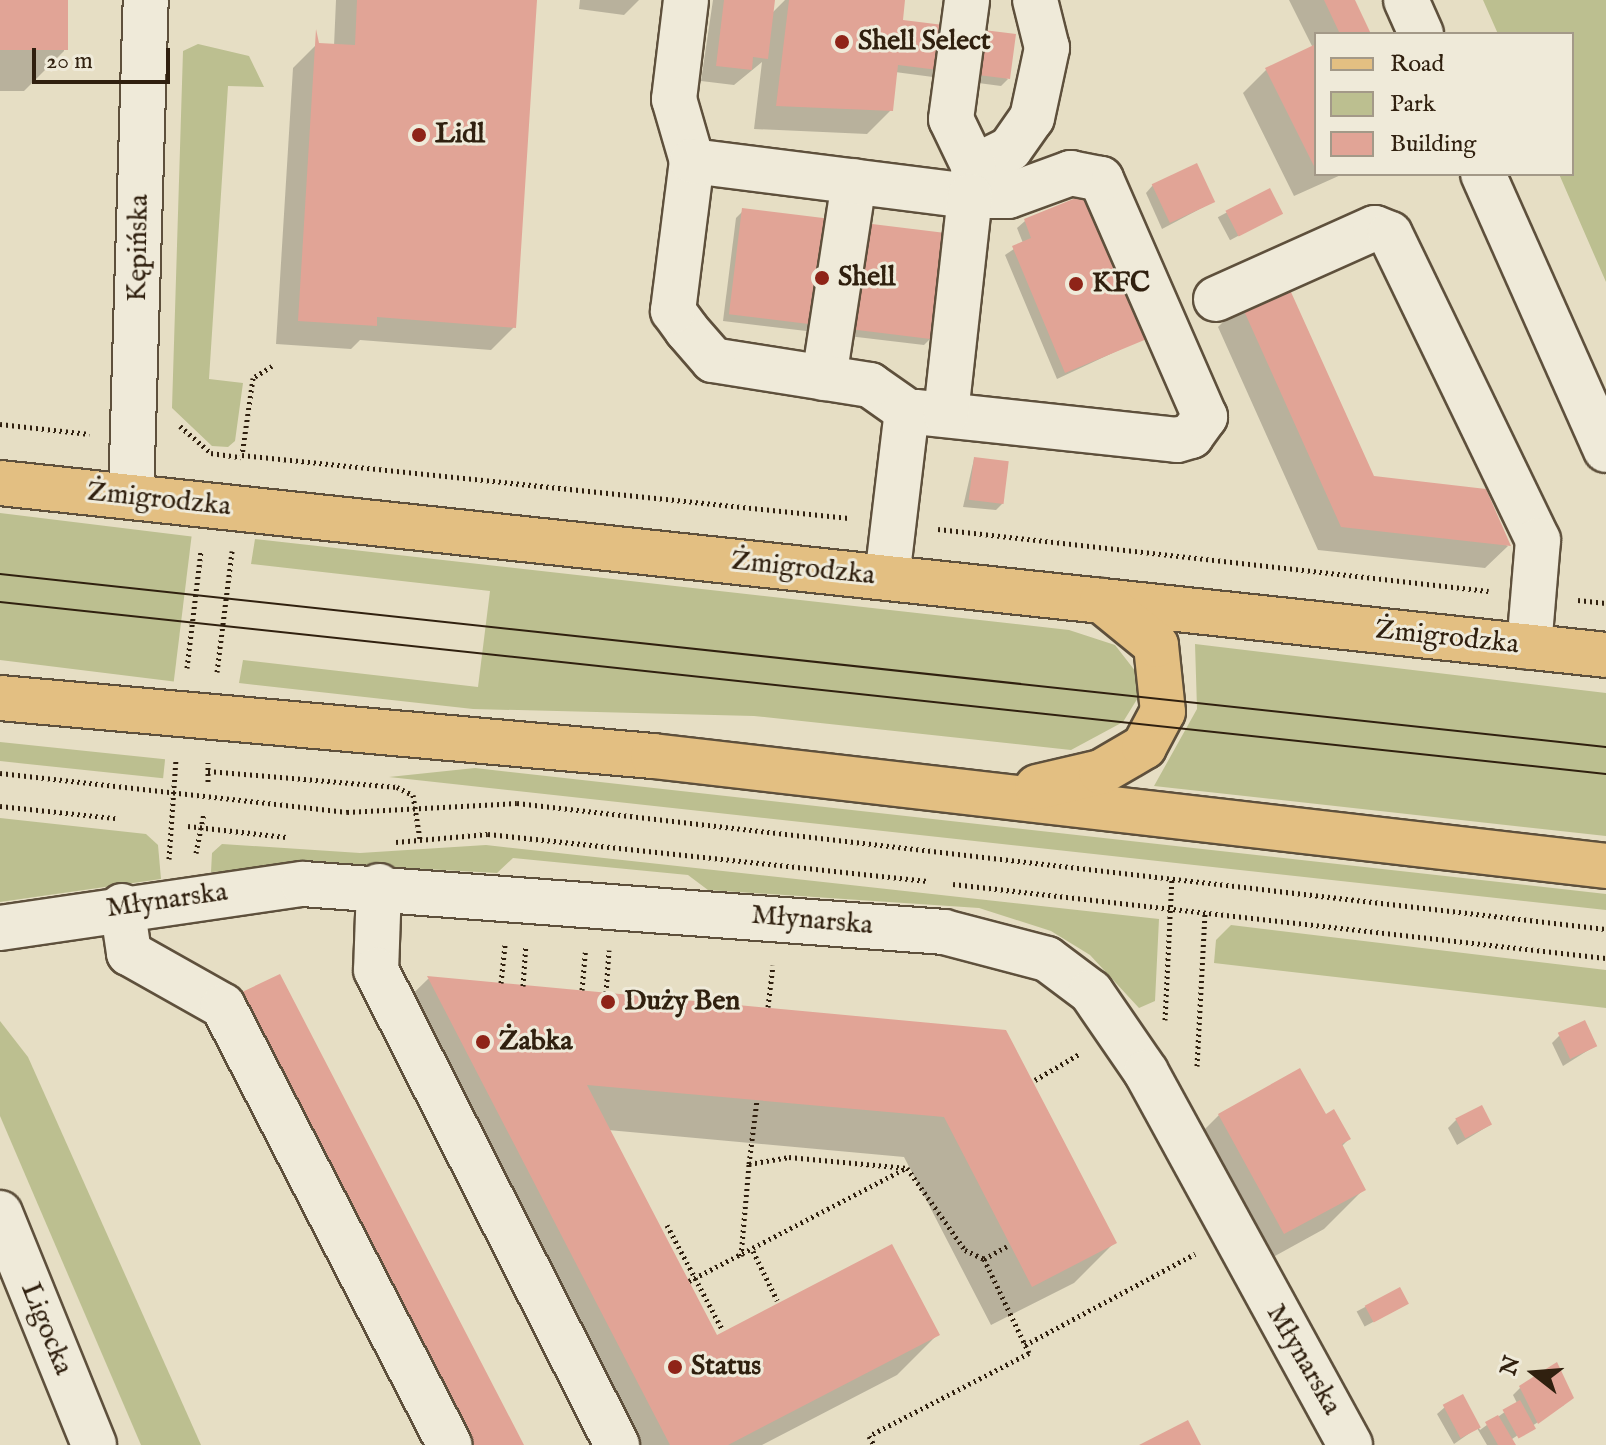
<!DOCTYPE html>
<html>
<head>
<meta charset="utf-8">
<style>
	body { margin:0 }
	#map { position:relative; width:1606px; height:1445px; overflow:hidden; background:#e6dec4; font-family:"IM FELL English",serif }
	div>[style] { position:absolute }
	[style*='--x'] { left:calc(var(--x)*1px); top:calc(var(--y)*1px); width:calc(var(--w)*1px); rotate:calc(var(--a)*1deg) }
	.green>* { inset:0; background:#bcbf90; transform-origin:0 0 }
	.shadow>* { inset:0; background:#0003; transform-origin:0 0 }
	.building>* { inset:0; background:#e1a496; transform-origin:0 0 }
	.path>* { height:5px; margin-top:-2.5px; transform-origin:0; background:repeating-linear-gradient(90deg,#30200f 0 2px,transparent 0 6px) }
	.roads { filter:drop-shadow(2px 0 #5e503c) drop-shadow(-2px 0 #5e503c) drop-shadow(0 2px #5e503c) drop-shadow(0 -2px #5e503c) }
	.minor>* { height:44px; margin:-22px; padding:0 22px; transform-origin:22px; border-radius:22px; background:#efead9 }
	.major>* { height:44px; margin:-22px; padding:0 22px; transform-origin:22px; border-radius:22px; background:#e3bf82 }
	.tram>* { height:2px; margin:-1px; padding:0 1px; transform-origin:1px; border-radius:1px; background:#30200f }
	.dots>* { width:22px; height:22px; translate:-50% -50%; box-sizing:border-box; border:4px solid #efead9; border-radius:50% }
	span { translate:-50% -50%; white-space:nowrap; text-align:center; line-height:1.15; -webkit-text-stroke:6px #efead9; paint-order:stroke }
	.poi-label { font-size:28px; color:#30200f; font-weight:700 }
	.left { translate:0 -50%; text-align:left }
	.street-label { font-size:28px; color:#30200f }
	.legend { position:absolute; left:1314px; top:32px; width:260px; height:144px; box-sizing:border-box; background:#efead9; border:2px solid #a39988; margin:0; padding:10px 14px; list-style:none; font-size:24px; color:#30200f }
	.legend li { display:flex; align-items:center; gap:16px; height:40px }
	.legend b { width:40px; border:2px solid #a39988 }
	.north { position:absolute; left:1494px; top:1333px; width:80px; height:80px; -webkit-text-stroke:6px #efead9; paint-order:stroke; rotate:287deg; font-size:22px; font-weight:700; line-height:32px; text-align:center; color:#30200f }
	.north::after { content:''; display:block; margin:auto; width:28px; height:36px; background:#30200f; clip-path:polygon(50% 0,100% 100%,50% 72%,0 100%) }
	.scale { position:absolute; left:32px; top:48px; width:138px; height:36px; box-sizing:border-box; border:4px solid #30200f; border-top:0; padding-left:10px; font-size:24px; line-height:28px; white-space:nowrap; color:#30200f; -webkit-text-stroke:6px #efead9; paint-order:stroke }
</style>
</head>
<body>
<div id="map">
	<div class="green">
		<i style="clip-path:polygon(1483px 0,1606px 0,1606px 282px,1559px 174px,1572px 174px,1572px 34px,1498px 34px)"></i>
		<i style="clip-path:polygon(198px 44px,249px 56px,264px 87px,228px 86px,209px 379px,243px 383px,235px 441px,228px 447px,212px 446px,172px 408px,183px 51px)"></i>
		<i style="left:0;top:513px;width:193px;height:146px;rotate:7deg"></i>
		<i style="clip-path:polygon(255px 539px,1069px 630px,1115px 645px,1136px 672px,1139px 696px,1123px 722px,1071px 750px,754px 716px,473px 709px,239px 683px,243px 660px,478px 687px,490px 591px,251px 564px)"></i>
		<i style="clip-path:polygon(1195px 644px,1606px 693px,1606px 836px,1154px 786px,1197px 709px)"></i>
		<i style="left:0;top:742px;width:166px;height:19px;rotate:6deg"></i>
		<i style="clip-path:polygon(475px 768px,1606px 894px,1606px 910px,389px 777px)"></i>
		<i style="clip-path:polygon(0 818px,146px 834px,158px 845px,161px 879px,0 902px)"></i>
		<i style="clip-path:polygon(222px 844px,360px 853px,486px 845px,1159px 919px,1155px 1001px,1139px 1008px,1090px 955px,1051px 931px,979px 908px,708px 890px,688px 875px,513px 858px,497px 873px,352px 865px,211px 872px,212px 853px)"></i>
		<i style="clip-path:polygon(1231px 925px,1606px 970px,1606px 1008px,1214px 963px,1216px 940px)"></i>
		<i style="clip-path:polygon(0 1021px,28px 1057px,201px 1445px,141px 1445px,0 1116px)"></i>
	</div>
	<div class="shadow">
		<i style="clip-path:polygon(0 0,66px 0,64px 51px,24px 91px,0 91px)"></i>
		<i style="clip-path:polygon(336px 0,535px 0,514px 327px,491px 350px,360px 340px,351px 349px,276px 344px,293px 68px,316px 45px,334px 46px)"></i>
		<i style="clip-path:polygon(580px 0,639px 0,624px 15px,579px 9px)"></i>
		<i style="clip-path:polygon(713px 0,773px 0,771px 14px,785px 0,904px 0,901px 22px,1008px 79px,1001px 86px,895px 72px,891px 110px,867px 134px,754px 129px,762px 62px,734px 85px,701px 81px)"></i>
		<i style="clip-path:polygon(1289px 0,1351px 0,1368px 34px,1316px 34px,1316px 174px,1343px 174px,1294px 196px,1243px 93px,1266px 70px,1313px 48px)"></i>
		<i style="clip-path:polygon(1153px 185px,1213px 202px,1162px 229px,1146px 193px)"></i>
		<i style="left:1269px;top:190px;width:26px;height:58px;rotate:62deg"></i>
		<i style="clip-path:polygon(743px 211px,931px 338px,924px 345px,723px 321px,736px 218px)"></i>
		<i style="clip-path:polygon(1025px 221px,1151px 335px,1057px 379px,1005px 255px,1023px 243px,1017px 228px)"></i>
		<i style="clip-path:polygon(1242px 303px,1372px 478px,1508px 546px,1485px 568px,1318px 550px,1218px 327px)"></i>
		<i style="clip-path:polygon(974px 459px,1003px 503px,996px 510px,963px 507px)"></i>
		<i style="clip-path:polygon(428px 979px,1005px 1031px,1114px 1243px,1074px 1283px,991px 1325px,904px 1157px,608px 1130px,716px 1337px,937px 1335px,897px 1375px,762px 1445px,610px 1445px,388px 1018px)"></i>
		<i style="clip-path:polygon(1559px 1036px,1595px 1046px,1563px 1066px,1552px 1043px)"></i>
		<i style="clip-path:polygon(1219px 1115px,1325px 1117px,1349px 1139px,1341px 1147px,1364px 1189px,1324px 1229px,1244px 1273px,1179px 1155px)"></i>
		<i style="clip-path:polygon(1456px 1120px,1490px 1125px,1457px 1145px,1448px 1128px)"></i>
		<i style="left:1399px;top:1289px;width:17px;height:48px;rotate:62deg"></i>
		<i style="clip-path:polygon(1521px 1387px,1564px 1405px,1509px 1441px,1513px 1445px,1487px 1445px,1477px 1428px,1454px 1444px,1437px 1414px,1445px 1407px,1462px 1397px,1480px 1430px,1517px 1403px,1513px 1395px)"></i>
	</div>
	<div class="building">
		<i style="left:0;top:0;width:68px;height:50px"></i>
		<i style="clip-path:polygon(357px 0,537px 0,516px 328px,377px 317px,377px 326px,298px 321px,316px 29px,319px 43px,355px 45px)"></i>
		<i style="clip-path:polygon(724px 0,775px 0,768px 59px,753px 57px,752px 70px,716px 66px)"></i>
		<i style="clip-path:polygon(789px 0,905px 0,903px 20px,1016px 34px,1010px 79px,898px 65px,893px 111px,776px 106px)"></i>
		<i style="clip-path:polygon(1324px 0,1355px 0,1371px 34px,1340px 34px)"></i>
		<i style="clip-path:polygon(1316px 44px,1316px 170px,1265px 68px)"></i>
		<i style="left:1197px;top:163px;width:43px;height:50px;rotate:65deg"></i>
		<i style="left:1270px;top:188px;width:29px;height:50px;rotate:63deg"></i>
		<i style="clip-path:polygon(1093px 191px,1154px 336px,1065px 373px,1012px 246px,1031px 238px,1024px 219px)"></i>
		<i style="left:742px;top:208px;width:207px;height:107px;rotate:7deg"></i>
		<i style="clip-path:polygon(1286px 281px,1374px 476px,1486px 489px,1511px 546px,1341px 527px,1240px 302px)"></i>
		<i style="left:974px;top:457px;width:35px;height:43px;rotate:7deg"></i>
		<i style="clip-path:polygon(280px 974px,524px 1445px,474px 1445px,423px 1346px,240px 993px)"></i>
		<i style="clip-path:polygon(427px 976px,1006px 1030px,1117px 1243px,1032px 1287px,944px 1117px,587px 1085px,717px 1335px,892px 1244px,940px 1335px,728px 1445px,670px 1445px)"></i>
		<i style="left:1585px;top:1020px;width:29px;height:30px;rotate:65deg"></i>
		<i style="clip-path:polygon(1300px 1068px,1326px 1114px,1334px 1109px,1351px 1139px,1342px 1144px,1366px 1190px,1284px 1234px,1218px 1114px)"></i>
		<i style="left:1482px;top:1105px;width:22px;height:30px;rotate:63deg"></i>
		<i style="left:1400px;top:1287px;width:19px;height:40px;rotate:62deg"></i>
		<i style="clip-path:polygon(1557px 1362px,1574px 1398px,1538px 1424px,1519px 1386px)"></i>
		<i style="left:1463px;top:1394px;width:38px;height:23px;rotate:62deg"></i>
		<i style="left:1520px;top:1400px;width:33px;height:20px;rotate:61deg"></i>
		<i style="clip-path:polygon(1498px 1415px,1516px 1445px,1498px 1445px,1485px 1422px)"></i>
		<i style="clip-path:polygon(1188px 1420px,1201px 1445px,1139px 1445px)"></i>
	</div>
	<div class="path">
		<i style="--x:272;--y:366;--w:22;--a:148"></i>
		<i style="--x:253;--y:378;--w:78;--a:98.1"></i>
		<i style="--x:242;--y:455;--w:610;--a:5.93"></i>
		<i style="--x:0;--y:424;--w:90;--a:6.4"></i>
		<i style="--x:180;--y:426;--w:41;--a:41.1"></i>
		<i style="--x:211;--y:453;--w:30;--a:8"></i>
		<i style="--x:938;--y:529;--w:554;--a:6.42"></i>
		<i style="--x:1578;--y:600;--w:28;--a:6"></i>
		<i style="--x:187;--y:668;--w:118;--a:-83.2"></i>
		<i style="--x:217;--y:672;--w:122;--a:-82.9"></i>
		<i style="--x:208;--y:762;--w:22;--a:90"></i>
		<i style="--x:208;--y:771;--w:190;--a:4.8"></i>
		<i style="--x:397;--y:787;--w:18;--a:27"></i>
		<i style="--x:413;--y:795;--w:45;--a:81"></i>
		<i style="--x:0;--y:773;--w:349;--a:6.4"></i>
		<i style="--x:347;--y:812;--w:170;--a:-3"></i>
		<i style="--x:517;--y:803;--w:1096;--a:6.6"></i>
		<i style="--x:0;--y:806;--w:116;--a:6"></i>
		<i style="--x:188;--y:826;--w:99;--a:6.4"></i>
		<i style="--x:396;--y:842;--w:92;--a:-5"></i>
		<i style="--x:488;--y:834;--w:442;--a:6.1"></i>
		<i style="--x:196;--y:853;--w:41;--a:-78.7"></i>
		<i style="--x:169;--y:859;--w:101;--a:-86"></i>
		<i style="--x:953;--y:884;--w:657;--a:6.47"></i>
		<i style="--x:501;--y:983;--w:39;--a:-84"></i>
		<i style="--x:523;--y:986;--w:39;--a:-86"></i>
		<i style="--x:582;--y:990;--w:38;--a:-85"></i>
		<i style="--x:606;--y:993;--w:43;--a:-86"></i>
		<i style="--x:768;--y:1007;--w:42;--a:-83.2"></i>
		<i style="--x:1165;--y:1020;--w:143;--a:-87.2"></i>
		<i style="--x:1197;--y:1066;--w:155;--a:-87"></i>
		<i style="--x:1035;--y:1080;--w:51;--a:-30.6"></i>
		<i style="--x:749;--y:1164;--w:64;--a:-82.9"></i>
		<i style="--x:667;--y:1225;--w:118;--a:62.1"></i>
		<i style="--x:753;--y:1251;--w:55;--a:63.9"></i>
		<i style="--x:741;--y:1256;--w:92;--a:-85"></i>
		<i style="--x:749;--y:1164;--w:41;--a:-9.9"></i>
		<i style="--x:789;--y:1157;--w:119;--a:5.3"></i>
		<i style="--x:907;--y:1168;--w:100;--a:54.7"></i>
		<i style="--x:965;--y:1250;--w:21;--a:25"></i>
		<i style="--x:984;--y:1259;--w:104;--a:64.4"></i>
		<i style="--x:1029;--y:1353;--w:180;--a:152.6"></i>
		<i style="--x:869;--y:1436;--w:10;--a:61"></i>
		<i style="--x:984;--y:1259;--w:26;--a:-29"></i>
		<i style="--x:689;--y:1281;--w:245;--a:-27.5"></i>
		<i style="--x:1025;--y:1345;--w:193;--a:-28.2"></i>
	</div>
	<div class="roads">
		<div class="minor">
			<i style="--x:686;--y:0;--w:100;--a:96.9"></i>
			<i style="--x:674;--y:99;--w:65;--a:73.8"></i>
			<i style="--x:1406;--y:0;--w:37;--a:66"></i>
			<i style="--x:974;--y:167;--w:40;--a:-26.6"></i>
			<i style="--x:1010;--y:149;--w:38;--a:-55"></i>
			<i style="--x:1032;--y:118;--w:72;--a:-77.9"></i>
			<i style="--x:1047;--y:48;--w:49;--a:-104"></i>
			<i style="--x:1483;--y:174;--w:302;--a:66"></i>
			<i style="--x:1216;--y:299;--w:174;--a:-24.1"></i>
			<i style="--x:1375;--y:228;--w:16;--a:22"></i>
			<i style="--x:1390;--y:234;--w:340;--a:64.2"></i>
			<i style="--x:1538;--y:540;--w:107;--a:94.8"></i>
			<i style="--x:824;--y:378;--w:199;--a:-81.3"></i>
			<i style="--x:916;--y:412;--w:262;--a:6.1"></i>
			<i style="--x:1177;--y:440;--w:15;--a:-16"></i>
			<i style="--x:1191;--y:436;--w:24;--a:-54"></i>
			<i style="--x:1205;--y:417;--w:260;--a:-113.6"></i>
			<i style="--x:1101;--y:179;--w:31;--a:-169"></i>
			<i style="--x:1071;--y:173;--w:67;--a:159.9"></i>
			<i style="--x:1008;--y:196;--w:38;--a:180"></i>
			<i style="--x:970;--y:196;--w:29;--a:-82"></i>
			<i style="--x:974;--y:167;--w:53;--a:-115.6"></i>
			<i style="--x:951;--y:119;--w:120;--a:-82.3"></i>
			<i style="--x:131;--y:496;--w:496;--a:-88.3"></i>
			<i style="--x:887;--y:578;--w:168;--a:-83.2"></i>
			<i style="--x:907;--y:411;--w:45;--a:-144.9"></i>
			<i style="--x:870;--y:385;--w:159;--a:-171"></i>
			<i style="--x:713;--y:360;--w:40;--a:-131"></i>
			<i style="--x:687;--y:330;--w:24;--a:-126"></i>
			<i style="--x:673;--y:311;--w:151;--a:-82.8"></i>
			<i style="--x:692;--y:161;--w:280;--a:7.2"></i>
			<i style="--x:970;--y:196;--w:220;--a:96.3"></i>
			<i style="--x:379;--y:886;--w:84;--a:92"></i>
			<i style="--x:376;--y:970;--w:533;--a:63.1"></i>
			<i style="--x:122;--y:906;--w:48;--a:81.5"></i>
			<i style="--x:129;--y:953;--w:108;--a:29.4"></i>
			<i style="--x:223;--y:1006;--w:494;--a:62.7"></i>
			<i style="--x:0;--y:928;--w:306;--a:-8.3"></i>
			<i style="--x:303;--y:884;--w:643;--a:4.28"></i>
			<i style="--x:944;--y:932;--w:106;--a:14.7"></i>
			<i style="--x:1047;--y:959;--w:55;--a:36.9"></i>
			<i style="--x:1091;--y:992;--w:97;--a:55.5"></i>
			<i style="--x:1146;--y:1072;--w:425;--a:61.3"></i>
			<i style="--x:0;--y:1213;--w:250;--a:67.9"></i>
		</div>
		<div class="major">
			<i style="--x:0;--y:483;--w:1615;--a:6.11"></i>
			<i style="--x:0;--y:698;--w:656;--a:5.08"></i>
			<i style="--x:653;--y:756;--w:959;--a:6.58"></i>
			<i style="--x:1037;--y:787;--w:66;--a:-13.2"></i>
			<i style="--x:1101;--y:772;--w:50;--a:-30.2"></i>
			<i style="--x:1144;--y:747;--w:40;--a:-62"></i>
			<i style="--x:1163;--y:712;--w:67;--a:-96"></i>
			<i style="--x:1156;--y:645;--w:70;--a:-140.8"></i>
		</div>
	</div>
	<div class="tram">
		<i style="--x:0;--y:574;--w:1615;--a:6.15"></i>
		<i style="--x:0;--y:602;--w:1615;--a:6.11"></i>
	</div>
	<div class="dots">
		<i style="left:842px;top:42px;background:#8f2418"></i>
		<i style="left:419px;top:135px;background:#8f2418"></i>
		<i style="left:822px;top:278px;background:#8f2418"></i>
		<i style="left:1076px;top:284px;background:#8f2418"></i>
		<i style="left:608px;top:1002px;background:#8f2418"></i>
		<i style="left:483px;top:1042px;background:#8f2418"></i>
		<i style="left:675px;top:1367px;background:#8f2418"></i>
	</div>
	<div class="poi-label">
		<span class="left" style="left:858px;top:42px">Shell Select</span>
		<span class="left" style="left:435px;top:135px">Lidl</span>
		<span class="left" style="left:838px;top:278px">Shell</span>
		<span class="left" style="left:1092px;top:284px">KFC</span>
		<span class="left" style="left:624px;top:1002px">Duży Ben</span>
		<span class="left" style="left:499px;top:1042px">Żabka</span>
		<span class="left" style="left:691px;top:1367px">Status</span>
	</div>
	<div class="street-label">
		<span style="left:139px;top:248px;rotate:-89deg">Kępińska</span>
		<span style="left:159px;top:500px;rotate:6deg">Żmigrodzka</span>
		<span style="left:803px;top:569px;rotate:6deg">Żmigrodzka</span>
		<span style="left:1447px;top:638px;rotate:6deg">Żmigrodzka</span>
		<span style="left:167px;top:901px;rotate:-8deg">Młynarska</span>
		<span style="left:812px;top:921px;rotate:5deg">Młynarska</span>
		<span style="left:46px;top:1329px;rotate:68deg">Ligocka</span>
		<span style="left:1303px;top:1360px;rotate:60deg">Młynarska</span>
	</div>
	<ul class="legend">
	<li><b style="height:10px;background:#e3bf82"></b>Road</li>
	<li><b style="height:22px;background:#bcbf90"></b>Park</li>
	<li><b style="height:22px;background:#e1a496"></b>Building</li>
	</ul>
	<div class="north">N</div>
	<div class="scale">20 m</div>
</div>
</body>
</html>
